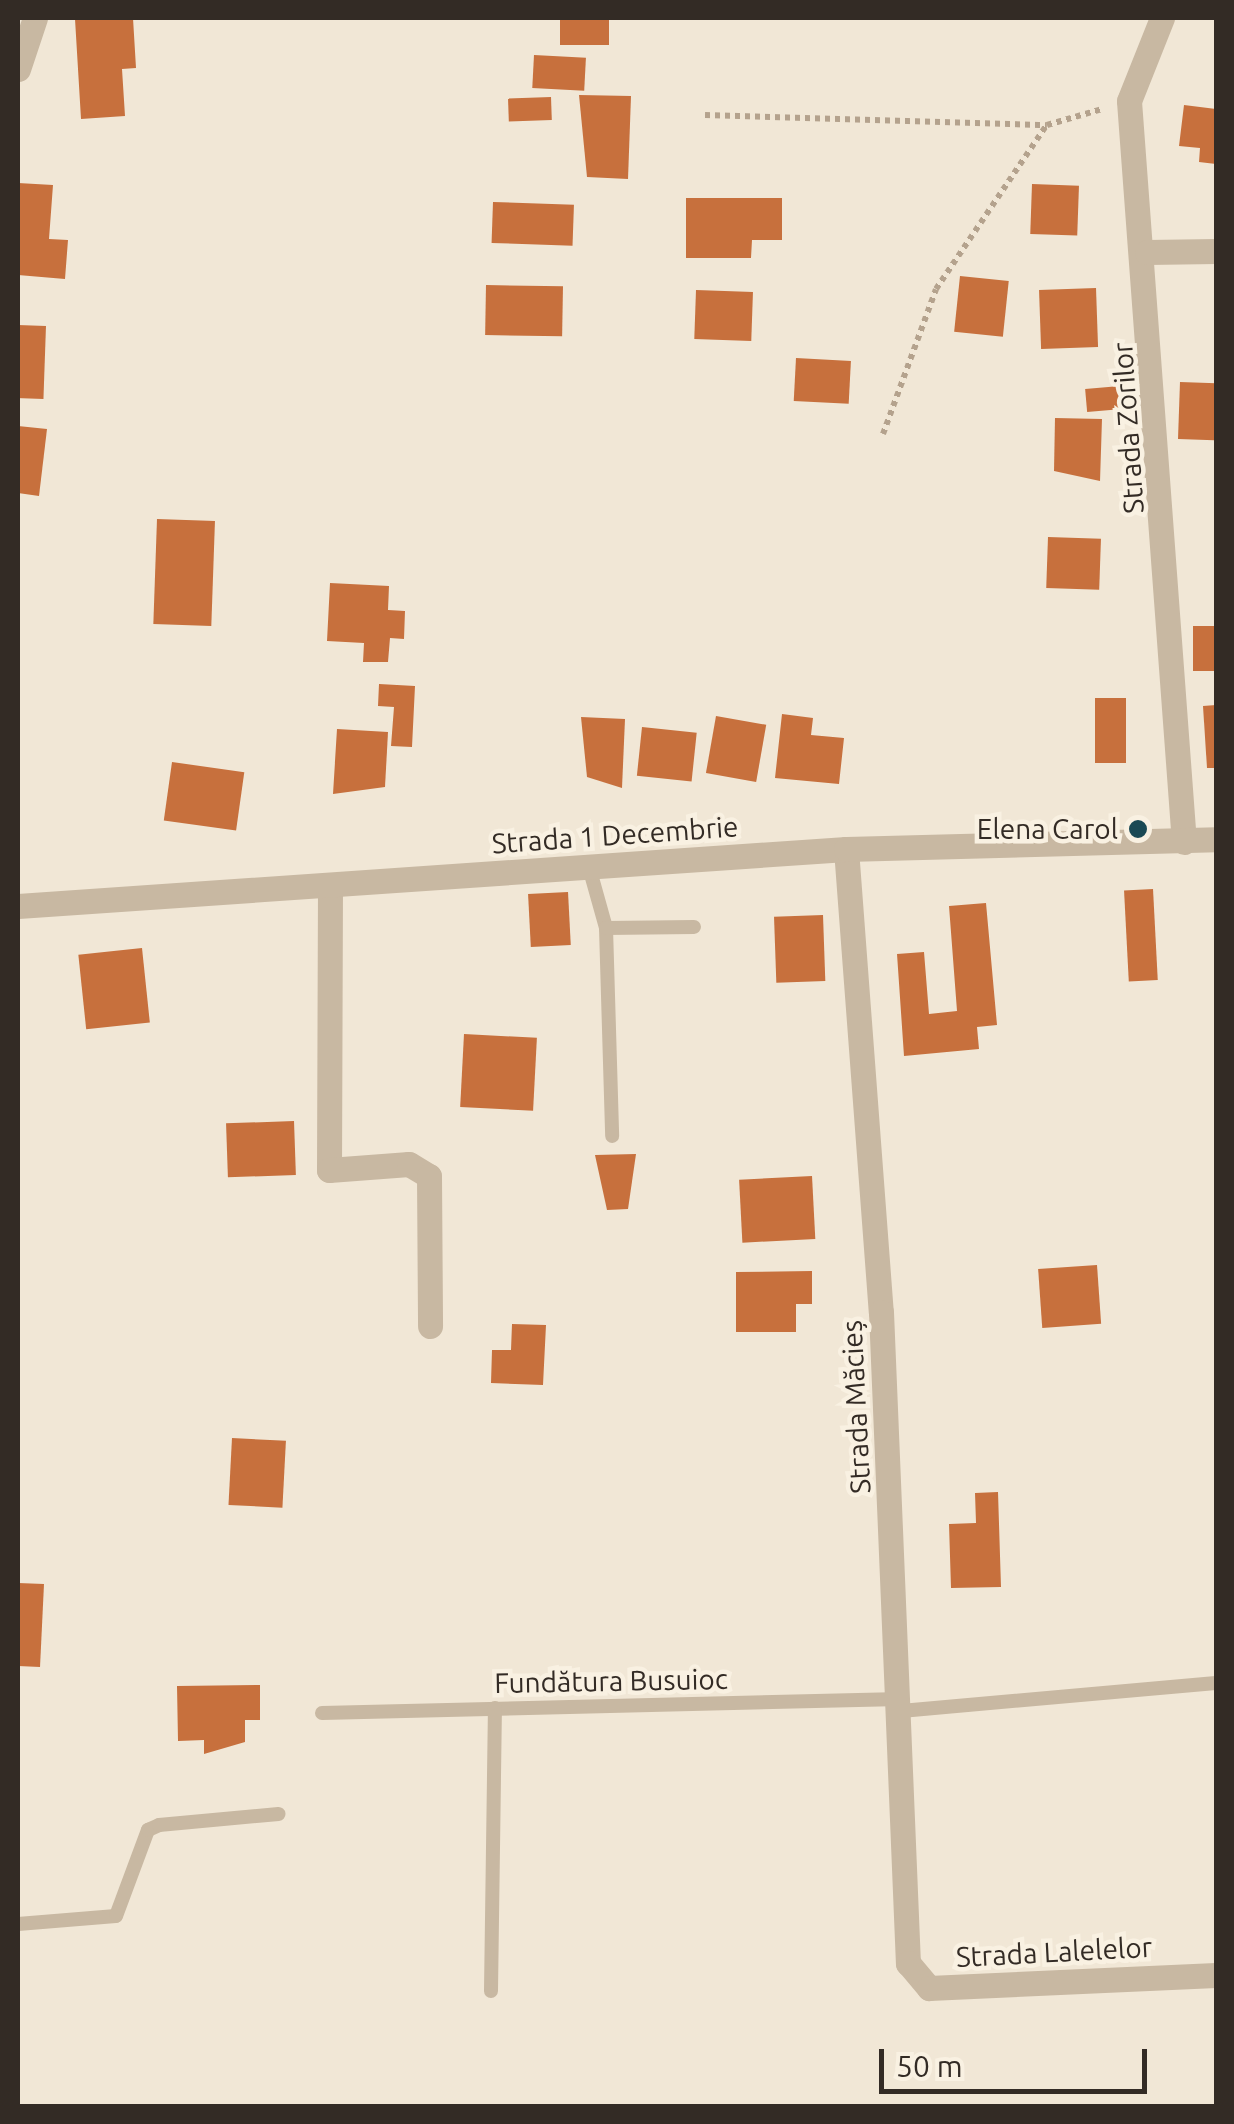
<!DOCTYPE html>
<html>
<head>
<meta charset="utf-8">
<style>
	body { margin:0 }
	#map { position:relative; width:1234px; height:2124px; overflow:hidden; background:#f1e7d6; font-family:Ubuntu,sans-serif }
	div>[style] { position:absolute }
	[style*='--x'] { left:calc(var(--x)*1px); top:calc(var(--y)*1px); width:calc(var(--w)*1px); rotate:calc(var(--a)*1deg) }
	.building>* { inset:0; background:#c7703d; transform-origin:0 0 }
	.path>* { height:6px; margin-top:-3px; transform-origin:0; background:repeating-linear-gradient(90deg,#b4a28d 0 5px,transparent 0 10px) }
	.service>* { height:14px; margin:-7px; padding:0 7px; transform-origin:7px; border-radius:7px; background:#c8b8a2 }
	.minor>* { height:25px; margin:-12.5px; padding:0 12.5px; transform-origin:12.5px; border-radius:12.5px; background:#c8b8a2 }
	.dots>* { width:28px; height:28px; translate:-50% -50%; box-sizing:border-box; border:5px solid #f9f1e2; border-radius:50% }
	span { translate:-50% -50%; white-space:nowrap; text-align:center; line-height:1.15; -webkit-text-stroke:9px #f9f1e2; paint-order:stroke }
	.street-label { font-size:28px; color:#332b25 }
	.poi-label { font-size:28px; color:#332b25 }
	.right { translate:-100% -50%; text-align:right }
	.frame { position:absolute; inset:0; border:20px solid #332b25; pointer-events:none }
	.scale { position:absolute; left:879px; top:2049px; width:268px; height:45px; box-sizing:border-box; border:5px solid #332b25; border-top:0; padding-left:12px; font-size:30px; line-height:35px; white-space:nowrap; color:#332b25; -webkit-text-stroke:8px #f9f1e2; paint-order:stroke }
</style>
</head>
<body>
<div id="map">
	<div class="building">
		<i style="clip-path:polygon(133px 18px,136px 68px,122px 69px,125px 116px,81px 119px,75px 19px)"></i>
		<i style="left:560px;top:18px;width:49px;height:27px"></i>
		<i style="left:534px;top:55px;width:52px;height:33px;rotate:3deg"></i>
		<i style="clip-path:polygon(579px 95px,631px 96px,628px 179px,587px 177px)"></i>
		<i style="left:551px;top:97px;width:23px;height:43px;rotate:88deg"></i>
		<i style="clip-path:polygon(1184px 105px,1216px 109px,1216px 164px,1199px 162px,1200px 148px,1179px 146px)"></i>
		<i style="clip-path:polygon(18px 183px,53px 185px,49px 239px,68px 240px,65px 279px,18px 275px)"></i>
		<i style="left:1032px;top:184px;width:47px;height:50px;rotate:2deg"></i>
		<i style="clip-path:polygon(686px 198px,782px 198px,782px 240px,752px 240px,751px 258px,686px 258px)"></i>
		<i style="left:493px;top:202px;width:81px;height:41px;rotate:2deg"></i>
		<i style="left:960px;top:276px;width:49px;height:56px;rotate:6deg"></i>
		<i style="left:486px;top:285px;width:77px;height:50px;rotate:1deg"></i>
		<i style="left:1096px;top:288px;width:59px;height:57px;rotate:88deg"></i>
		<i style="left:696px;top:290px;width:57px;height:49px;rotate:2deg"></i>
		<i style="left:18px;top:325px;width:28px;height:73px;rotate:2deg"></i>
		<i style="left:796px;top:358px;width:55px;height:43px;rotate:3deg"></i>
		<i style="left:1180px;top:382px;width:36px;height:57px;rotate:2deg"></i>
		<i style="left:1120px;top:386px;width:23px;height:35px;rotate:85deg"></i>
		<i style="clip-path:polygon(1055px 418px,1102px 419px,1100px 481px,1054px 471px)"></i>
		<i style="clip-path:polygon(18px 426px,47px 429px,39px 496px,18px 493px)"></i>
		<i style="left:157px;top:519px;width:58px;height:105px;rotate:2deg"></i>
		<i style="left:1048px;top:537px;width:53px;height:51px;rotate:2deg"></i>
		<i style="clip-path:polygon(330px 583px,389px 586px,388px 610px,405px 611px,404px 639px,390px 638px,388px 662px,363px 662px,364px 643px,327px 641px)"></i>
		<i style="left:1216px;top:626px;width:45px;height:23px;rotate:90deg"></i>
		<i style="clip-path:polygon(379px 684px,415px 686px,412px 747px,391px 746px,394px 707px,378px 706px)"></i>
		<i style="left:1095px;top:698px;width:31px;height:65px"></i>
		<i style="clip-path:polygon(1216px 705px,1216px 768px,1207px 768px,1203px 706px)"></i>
		<i style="clip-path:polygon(782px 714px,813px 718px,811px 735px,844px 738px,839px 784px,775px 778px)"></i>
		<i style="left:716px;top:716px;width:51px;height:58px;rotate:10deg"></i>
		<i style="clip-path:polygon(581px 717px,625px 719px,622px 788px,587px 777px)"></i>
		<i style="left:642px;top:727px;width:55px;height:49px;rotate:6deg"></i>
		<i style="clip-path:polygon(337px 729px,388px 732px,385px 787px,333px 794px)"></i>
		<i style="left:172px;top:762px;width:73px;height:59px;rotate:8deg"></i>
		<i style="left:1153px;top:889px;width:91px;height:29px;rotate:87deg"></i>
		<i style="left:568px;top:892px;width:53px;height:40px;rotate:87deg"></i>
		<i style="clip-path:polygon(986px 903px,997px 1025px,977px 1027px,979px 1049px,904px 1056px,897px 954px,924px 952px,929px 1014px,957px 1011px,949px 906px)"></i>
		<i style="left:823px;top:915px;width:66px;height:49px;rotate:88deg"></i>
		<i style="left:142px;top:948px;width:75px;height:64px;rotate:84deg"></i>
		<i style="left:464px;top:1034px;width:73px;height:73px;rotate:3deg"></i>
		<i style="left:294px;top:1121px;width:54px;height:68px;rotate:88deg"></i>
		<i style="clip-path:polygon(636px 1154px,628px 1209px,607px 1210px,595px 1155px)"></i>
		<i style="left:812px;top:1176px;width:63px;height:73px;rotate:87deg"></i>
		<i style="left:1097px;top:1265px;width:59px;height:59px;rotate:86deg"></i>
		<i style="clip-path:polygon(812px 1271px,812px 1304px,796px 1304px,796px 1332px,736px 1332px,736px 1272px)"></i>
		<i style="clip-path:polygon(512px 1324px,546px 1325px,543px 1385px,491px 1383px,492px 1350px,511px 1350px)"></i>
		<i style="left:232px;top:1438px;width:54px;height:67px;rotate:3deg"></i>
		<i style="clip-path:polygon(998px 1492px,1001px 1587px,951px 1588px,949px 1524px,976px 1523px,975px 1493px)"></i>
		<i style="clip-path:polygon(18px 1583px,44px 1584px,40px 1667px,18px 1666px)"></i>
		<i style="clip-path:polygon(260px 1685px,260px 1720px,245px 1720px,245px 1742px,204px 1754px,204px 1740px,178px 1741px,177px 1686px)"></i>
	</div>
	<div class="path">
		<i style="--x:705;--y:115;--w:342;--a:1.7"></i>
		<i style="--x:1047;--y:125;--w:57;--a:-16.2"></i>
		<i style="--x:883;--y:434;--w:154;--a:-69.9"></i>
		<i style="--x:936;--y:289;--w:197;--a:-56"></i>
	</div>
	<div class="service">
		<i style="--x:589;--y:867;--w:63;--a:74.4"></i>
		<i style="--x:606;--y:928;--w:208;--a:88.3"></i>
		<i style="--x:606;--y:928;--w:88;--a:-0.7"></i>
		<i style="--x:901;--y:1711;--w:316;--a:-5.1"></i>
		<i style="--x:322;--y:1713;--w:579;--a:-1.39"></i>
		<i style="--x:18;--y:1924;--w:98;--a:-4.7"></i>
		<i style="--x:116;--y:1916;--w:92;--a:-69.6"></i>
		<i style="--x:148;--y:1830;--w:12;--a:-24"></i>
		<i style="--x:159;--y:1825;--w:120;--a:-5.3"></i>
		<i style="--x:491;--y:1991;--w:283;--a:-89.2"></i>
	</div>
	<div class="minor">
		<i style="--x:1162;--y:18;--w:89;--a:111.7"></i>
		<i style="--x:1129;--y:101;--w:743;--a:85.76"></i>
		<i style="--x:18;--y:69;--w:54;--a:-71.6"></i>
		<i style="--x:1147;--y:252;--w:69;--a:-0.8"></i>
		<i style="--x:846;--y:849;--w:464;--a:85.7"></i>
		<i style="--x:881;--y:1312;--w:652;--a:87.63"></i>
		<i style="--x:908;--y:1963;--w:33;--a:50"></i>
		<i style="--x:929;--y:1988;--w:287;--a:-2.6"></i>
		<i style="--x:330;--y:886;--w:284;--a:90.2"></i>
		<i style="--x:329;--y:1170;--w:80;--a:-4.3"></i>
		<i style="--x:409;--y:1164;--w:23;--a:31"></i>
		<i style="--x:429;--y:1176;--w:150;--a:89.6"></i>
		<i style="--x:18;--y:906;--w:830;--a:-3.94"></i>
		<i style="--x:846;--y:849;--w:370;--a:-1.5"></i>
	</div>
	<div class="dots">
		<i style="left:1138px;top:829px;background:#1a4954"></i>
	</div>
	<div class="street-label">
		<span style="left:1128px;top:428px;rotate:-94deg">Strada Zorilor</span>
		<span style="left:615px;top:835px;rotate:-4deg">Strada 1 Decembrie</span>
		<span style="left:856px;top:1407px;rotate:-93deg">Strada Măcieș</span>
		<span style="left:611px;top:1681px;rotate:-1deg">Fundătura Busuioc</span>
		<span style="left:1054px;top:1952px;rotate:-3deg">Strada Lalelelor</span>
	</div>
	<div class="poi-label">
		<span class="right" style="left:1118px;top:829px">Elena Carol</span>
	</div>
	<div class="frame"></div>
	<div class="scale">50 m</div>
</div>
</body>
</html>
